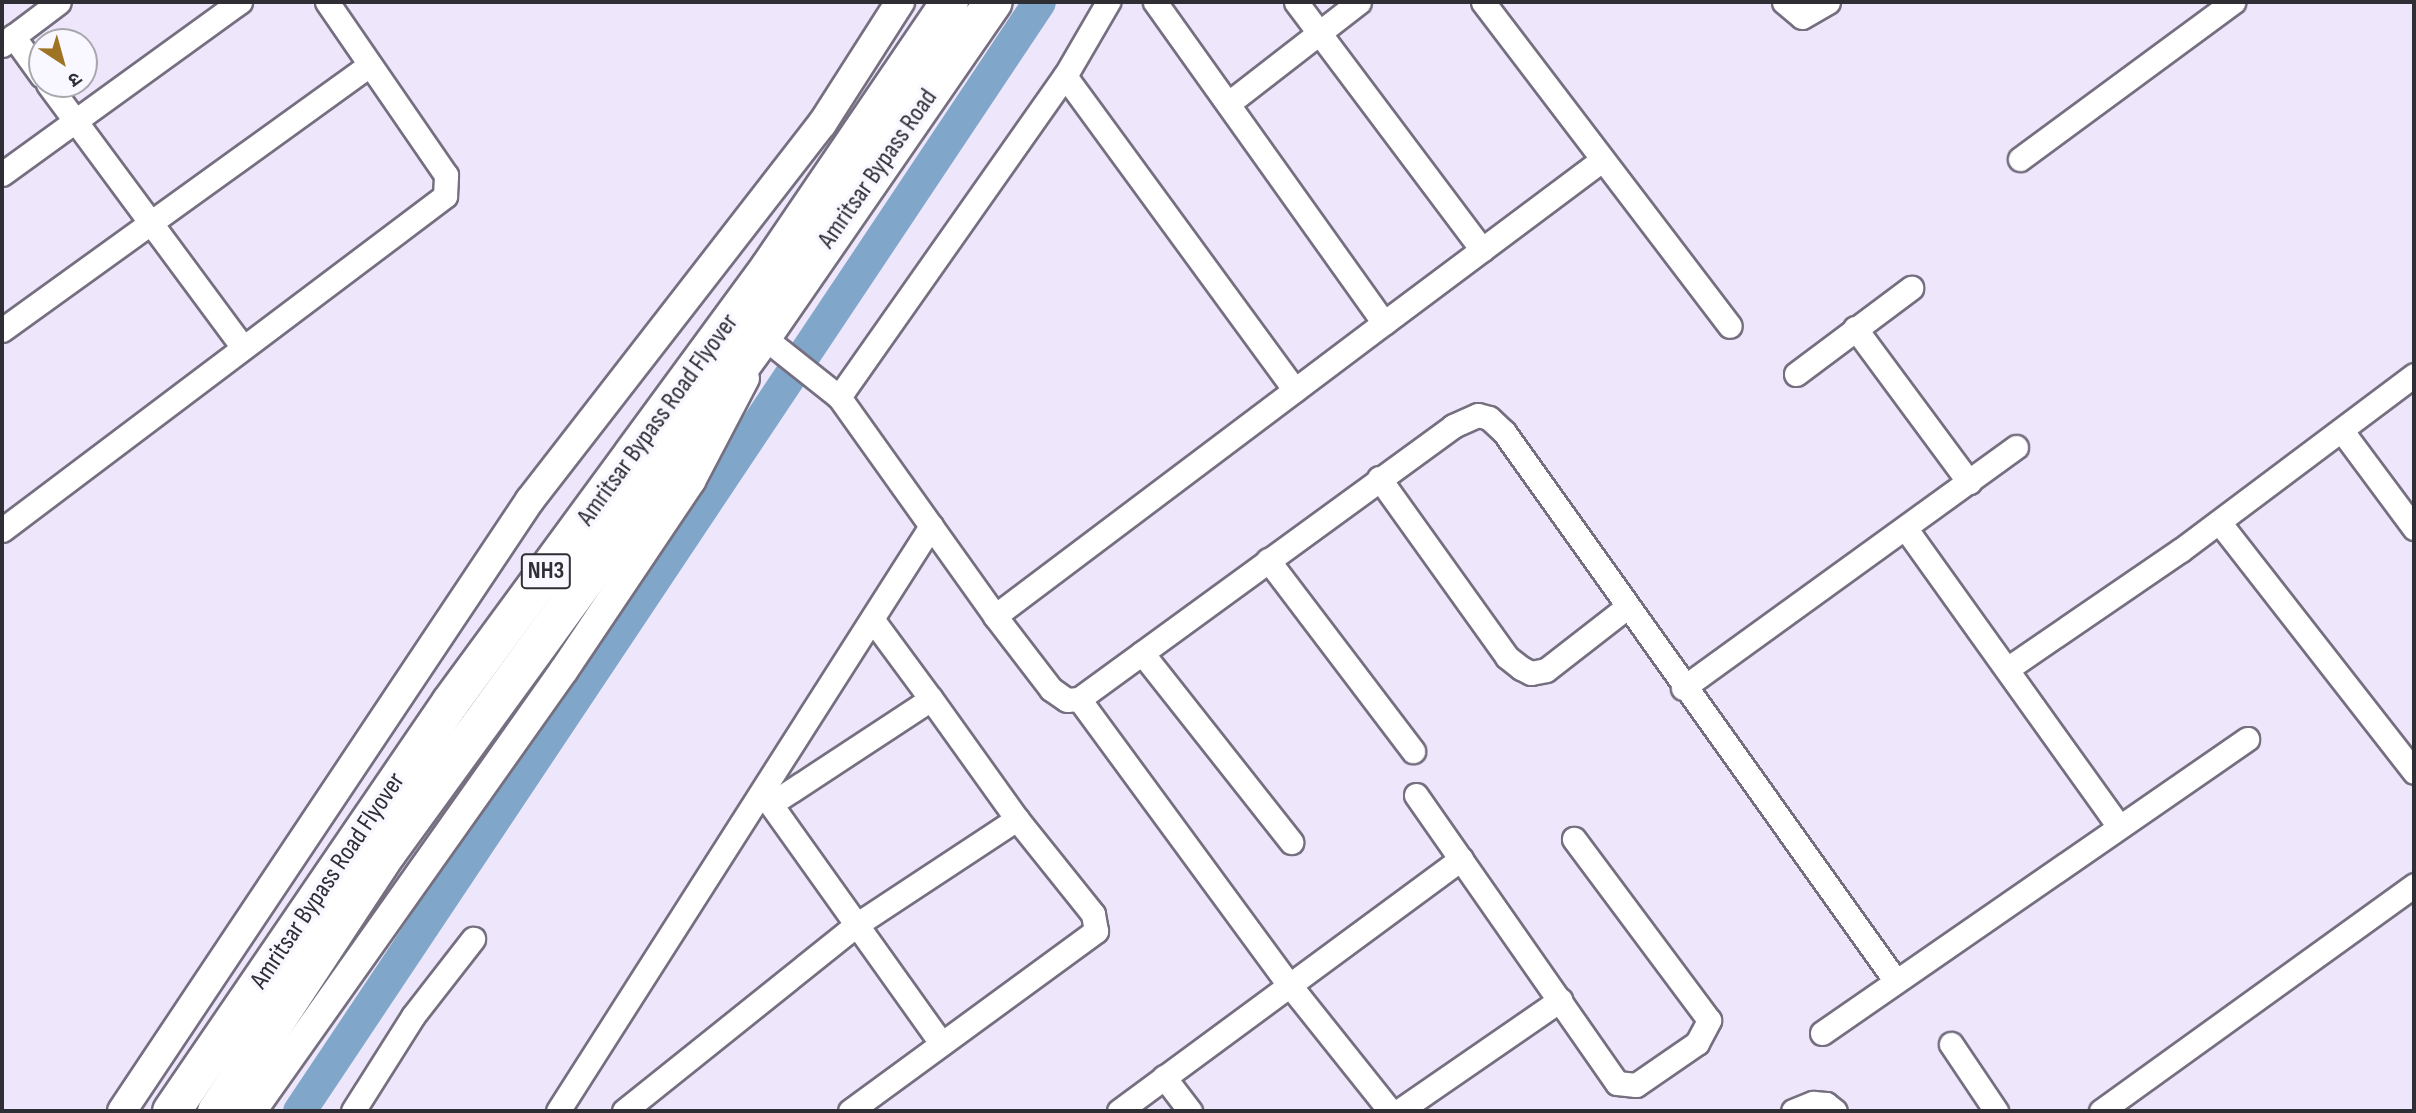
<!DOCTYPE html>
<html>
<head>
<meta charset="utf-8">
<style>
	body { margin:0 }
	#map { position:relative; width:2416px; height:1113px; overflow:hidden; background:#eee7fb; font-family:"Sofia Sans Condensed","Noto Sans Devanagari",sans-serif }
	div>[style] { position:absolute }
	[style*='--x'] { left:calc(var(--x)*1px); top:calc(var(--y)*1px); width:calc(var(--w)*1px); rotate:calc(var(--a)*1deg) }
	.river>* { height:33px; margin:-16.5px; padding:0 16.5px; transform-origin:16.5px; border-radius:16.5px; background:#80a7ca }
	.roads { filter:drop-shadow(2px 0 #756f80) drop-shadow(-2px 0 #756f80) drop-shadow(0 2px #756f80) drop-shadow(0 -2px #756f80) }
	.minor>* { height:23px; margin:-11.5px; padding:0 11.5px; transform-origin:11.5px; border-radius:11.5px; background:#fff }
	.tertiary>* { height:28px; margin:-14px; padding:0 14px; transform-origin:14px; border-radius:14px; background:#fff }
	.trunk>* { height:37px; margin:-18.5px; padding:0 18.5px; transform-origin:18.5px; border-radius:18.5px; background:#fff }
	span { translate:-50% -50%; white-space:nowrap; text-align:center; line-height:1.15; -webkit-text-stroke:7px #f9f7ff; paint-order:stroke }
	.shield-label span { padding:2px 5px; background:#f9f7ff; border:2px solid; border-radius:5px; -webkit-text-stroke-width:0 }
	.shield-label { font-size:24px; color:#302e35; font-weight:700 }
	.street-label { font-size:26px; color:#302e35 }
	.frame { position:absolute; inset:0; border:4px solid #302e35; pointer-events:none }
	.north { position:absolute; left:28px; top:28px; width:70px; height:70px; box-sizing:border-box; background:#f9f7ff; border:2px solid #a9a7ae; border-radius:50%; rotate:144deg; font-size:19px; font-weight:700; line-height:28px; text-align:center; color:#302e35 }
	.north::after { content:''; display:block; margin:auto; width:24px; height:32px; background:#9e7323; clip-path:polygon(50% 0,100% 100%,50% 72%,0 100%) }
</style>
</head>
<body>
<div id="map">
	<div class="river">
		<i style="--x:299;--y:1111;--w:1333;--a:-56.29"></i>
	</div>
	<div class="roads">
		<div class="minor">
			<i style="--x:1155;--y:2;--w:394;--a:54.5"></i>
			<i style="--x:1384;--y:323;--w:272;--a:-36.8"></i>
			<i style="--x:1296;--y:2;--w:310;--a:53.1"></i>
			<i style="--x:1483;--y:2;--w:407;--a:52.7"></i>
			<i style="--x:1784;--y:2;--w:23;--a:40"></i>
			<i style="--x:1802;--y:17;--w:30;--a:-30"></i>
			<i style="--x:13;--y:36;--w:49;--a:54.1"></i>
			<i style="--x:2;--y:45;--w:71;--a:-37"></i>
			<i style="--x:1065;--y:76;--w:389;--a:53.8"></i>
			<i style="--x:48;--y:84;--w:325;--a:53.5"></i>
			<i style="--x:1230;--y:102;--w:163;--a:-37.8"></i>
			<i style="--x:2020;--y:159;--w:265;--a:-36.4"></i>
			<i style="--x:2;--y:174;--w:294;--a:-35.9"></i>
			<i style="--x:1855;--y:328;--w:192;--a:53.5"></i>
			<i style="--x:2;--y:330;--w:453;--a:-35.8"></i>
			<i style="--x:762;--y:336;--w:98;--a:38.4"></i>
			<i style="--x:839;--y:397;--w:269;--a:54.5"></i>
			<i style="--x:995;--y:616;--w:92;--a:52.5"></i>
			<i style="--x:1051;--y:689;--w:19;--a:35"></i>
			<i style="--x:1067;--y:700;--w:12;--a:-5"></i>
			<i style="--x:1079;--y:699;--w:463;--a:-36.1"></i>
			<i style="--x:1453;--y:426;--w:27;--a:-24"></i>
			<i style="--x:1478;--y:415;--w:11;--a:15"></i>
			<i style="--x:1489;--y:418;--w:21;--a:43"></i>
			<i style="--x:1504;--y:432;--w:673;--a:54.49"></i>
			<i style="--x:1796;--y:374;--w:144;--a:-36.8"></i>
			<i style="--x:839;--y:397;--w:393;--a:-54.9"></i>
			<i style="--x:1065;--y:76;--w:86;--a:-59.8"></i>
			<i style="--x:2342;--y:431;--w:121;--a:53.4"></i>
			<i style="--x:1379;--y:478;--w:220;--a:54.4"></i>
			<i style="--x:1507;--y:657;--w:18;--a:38"></i>
			<i style="--x:1521;--y:668;--w:11;--a:27"></i>
			<i style="--x:1531;--y:673;--w:15;--a:-11"></i>
			<i style="--x:1546;--y:670;--w:103;--a:-37.9"></i>
			<i style="--x:2219;--y:522;--w:317;--a:52"></i>
			<i style="--x:1906;--y:529;--w:365;--a:54.4"></i>
			<i style="--x:2;--y:530;--w:555;--a:-37.01"></i>
			<i style="--x:445;--y:196;--w:21;--a:-87"></i>
			<i style="--x:446;--y:175;--w:210;--a:-124.5"></i>
			<i style="--x:1268;--y:560;--w:240;--a:52.8"></i>
			<i style="--x:995;--y:616;--w:487;--a:-37"></i>
			<i style="--x:1142;--y:653;--w:241;--a:51.7"></i>
			<i style="--x:2007;--y:669;--w:211;--a:-34.4"></i>
			<i style="--x:2181;--y:550;--w:291;--a:-36.9"></i>
			<i style="--x:1683;--y:688;--w:411;--a:-35.9"></i>
			<i style="--x:1079;--y:699;--w:353;--a:53.7"></i>
			<i style="--x:1288;--y:983;--w:164;--a:51.4"></i>
			<i style="--x:762;--y:792;--w:308;--a:54.5"></i>
			<i style="--x:1416;--y:795;--w:351;--a:55.1"></i>
			<i style="--x:1617;--y:1083;--w:19;--a:6"></i>
			<i style="--x:1636;--y:1085;--w:74;--a:-34.5"></i>
			<i style="--x:1697;--y:1043;--w:26;--a:-62"></i>
			<i style="--x:1709;--y:1020;--w:226;--a:-126.7"></i>
			<i style="--x:771;--y:804;--w:191;--a:-33.3"></i>
			<i style="--x:931;--y:699;--w:99;--a:-126.4"></i>
			<i style="--x:1822;--y:1033;--w:517;--a:-34.67"></i>
			<i style="--x:1951;--y:1044;--w:81;--a:56.1"></i>
			<i style="--x:1164;--y:1077;--w:43;--a:52.6"></i>
			<i style="--x:353;--y:1111;--w:112;--a:-57.7"></i>
			<i style="--x:413;--y:1016;--w:98;--a:-52.1"></i>
			<i style="--x:558;--y:1111;--w:694;--a:-57.48"></i>
			<i style="--x:624;--y:1111;--w:297;--a:-38.7"></i>
			<i style="--x:856;--y:925;--w:193;--a:-33.4"></i>
			<i style="--x:850;--y:1111;--w:305;--a:-36.2"></i>
			<i style="--x:1096;--y:931;--w:17;--a:-100"></i>
			<i style="--x:1093;--y:914;--w:122;--a:-128.7"></i>
			<i style="--x:1017;--y:819;--w:148;--a:-125.6"></i>
			<i style="--x:1119;--y:1111;--w:425;--a:-36.4"></i>
			<i style="--x:1399;--y:1111;--w:196;--a:-34.6"></i>
			<i style="--x:1793;--y:1111;--w:22;--a:-22"></i>
			<i style="--x:1813;--y:1103;--w:13;--a:4"></i>
			<i style="--x:1826;--y:1104;--w:11;--a:38"></i>
			<i style="--x:2101;--y:1111;--w:386;--a:-35.8"></i>
		</div>
		<div class="tertiary">
			<i style="--x:122;--y:1111;--w:735;--a:-56.27"></i>
			<i style="--x:530;--y:500;--w:476;--a:-52.2"></i>
			<i style="--x:822;--y:124;--w:145;--a:-57.4"></i>
			<i style="--x:252;--y:1111;--w:540;--a:-54.72"></i>
			<i style="--x:564;--y:670;--w:228;--a:-56.1"></i>
			<i style="--x:691;--y:481;--w:116;--a:-62.3"></i>
		</div>
		<div class="trunk">
			<i style="--x:171;--y:1111;--w:495;--a:-55.7"></i>
			<i style="--x:450;--y:702;--w:539;--a:-53.75"></i>
			<i style="--x:769;--y:267;--w:320;--a:-55.8"></i>
			<i style="--x:216;--y:1111;--w:310;--a:-56.6"></i>
			<i style="--x:387;--y:852;--w:638;--a:-53.99"></i>
			<i style="--x:762;--y:336;--w:406;--a:-55.4"></i>
		</div>
	</div>
	<div class="shield-label">
		<span style="left:546px;top:571px">NH3</span>
	</div>
	<div class="street-label">
		<span style="left:878px;top:169px;rotate:-55deg">Amritsar Bypass Road</span>
		<span style="left:658px;top:420px;rotate:-54deg">Amritsar Bypass Road Flyover</span>
		<span style="left:328px;top:881px;rotate:-56deg">Amritsar Bypass Road Flyover</span>
	</div>
	<div class="frame"></div>
	<div class="north">उ</div>
</div>
</body>
</html>
